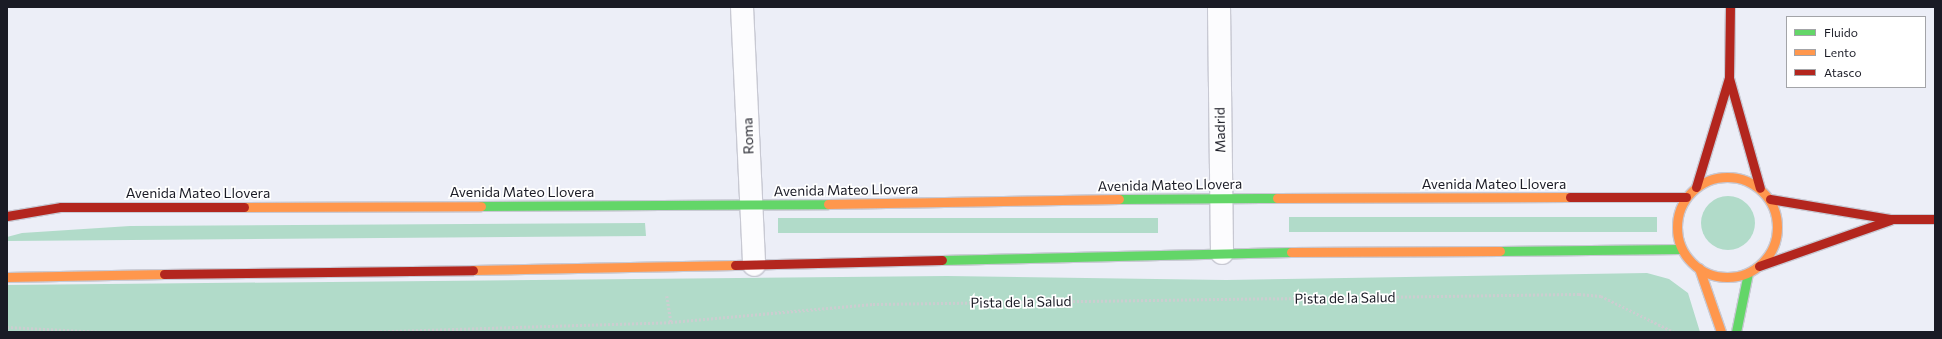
<!DOCTYPE html>
<html>
<head>
<meta charset="utf-8">
<style>
	body { margin:0 }
	#map { position:relative; width:1942px; height:339px; overflow:hidden; background:#eceef7; font-family:Commissioner,sans-serif }
	div>[style] { position:absolute }
	[style*='--x'] { left:calc(var(--x)*1px); top:calc(var(--y)*1px); width:calc(var(--w)*1px); rotate:calc(var(--a)*1deg) }
	.green>* { inset:0; background:#b1dbc9; transform-origin:0 0 }
	.round { border-radius:50% }
	.path>* { height:2.5px; margin-top:-1.25px; transform-origin:0; background:repeating-linear-gradient(90deg,#cccdd0 0 2px,transparent 0 4px) }
	.roads { filter:drop-shadow(1px 0 #c8c9d3) drop-shadow(-1px 0 #c8c9d3) drop-shadow(0 1px #c8c9d3) drop-shadow(0 -1px #c8c9d3) }
	.street>* { height:22px; margin:-11px; padding:0 11px; transform-origin:11px; border-radius:11px; background:#fcfcfe }
	.fast>* { height:9px; margin:-4.5px; padding:0 4.5px; transform-origin:4.5px; border-radius:4.5px; background:#63d668 }
	.slow>* { height:9px; margin:-4.5px; padding:0 4.5px; transform-origin:4.5px; border-radius:4.5px; background:#ff974d }
	.slow>.ring { margin:-4.5px; padding:0; box-sizing:content-box; background:none; border:9px solid #ff974d; border-radius:50% }
	.jam>* { height:9px; margin:-4.5px; padding:0 4.5px; transform-origin:4.5px; border-radius:4.5px; background:#b3261e }
	span { translate:-50% -50%; white-space:nowrap; text-align:center; line-height:1.15; -webkit-text-stroke:3.5px #fff; paint-order:stroke }
	.street-label { font-size:14px; color:#1a1b25 }
	.frame { position:absolute; inset:0; border:8px solid #1a1b25; pointer-events:none }
	.legend { position:absolute; left:1786px; top:16px; width:140px; height:72px; box-sizing:border-box; background:#fff; border:1px solid #a3a4a8; margin:0; padding:5px 7px; list-style:none; font-size:12px; color:#1a1b25 }
	.legend li { display:flex; align-items:center; gap:8px; height:20px }
	.legend b { width:20px; border:1px solid #a3a4a8 }
</style>
</head>
<body>
<div id="map">
	<div class="green">
		<i class="round" style="left:1701px;top:196px;width:54px;height:54px"></i>
		<i style="left:1657px;top:217px;width:15px;height:368px;rotate:90deg"></i>
		<i style="left:1158px;top:218px;width:15px;height:380px;rotate:90deg"></i>
		<i style="clip-path:polygon(645px 223px,646px 236px,7px 241px,7px 237px,22px 233px,130px 226px)"></i>
		<i style="clip-path:polygon(1647px 273px,1669px 279px,1688px 293px,1700px 332px,7px 332px,7px 285px,947px 276px,1226px 280px)"></i>
	</div>
	<div class="path">
		<i style="--x:667;--y:296;--w:26;--a:81"></i>
		<i style="--x:7;--y:327;--w:96;--a:3"></i>
		<i style="--x:360;--y:332;--w:311;--a:-1.8"></i>
		<i style="--x:671;--y:322;--w:203;--a:-5.1"></i>
		<i style="--x:873;--y:304;--w:706;--a:-0.81"></i>
		<i style="--x:1579;--y:294;--w:22;--a:5"></i>
		<i style="--x:1601;--y:296;--w:81;--a:26.3"></i>
	</div>
	<div class="roads">
		<div class="street">
			<i style="--x:742;--y:7;--w:258;--a:87.3"></i>
			<i style="--x:1219;--y:7;--w:246;--a:89.3"></i>
		</div>
		<div class="fast">
			<i style="--x:1119;--y:199;--w:158;--a:-0.4"></i>
			<i style="--x:481;--y:206;--w:347;--a:-0.3"></i>
			<i style="--x:1500;--y:251;--w:181;--a:-0.6"></i>
			<i style="--x:942;--y:260;--w:349;--a:-1.3"></i>
			<i style="--x:1736;--y:332;--w:60;--a:-78.5"></i>
		</div>
		<div class="slow">
			<i class="ring" style="left:1677px;top:177px;width:91px;height:91px"></i>
			<i style="--x:1277;--y:198;--w:293;--a:-0.2"></i>
			<i style="--x:828;--y:204;--w:291;--a:-1"></i>
			<i style="--x:244;--y:207;--w:237;--a:-0.2"></i>
			<i style="--x:1291;--y:252;--w:209;--a:-0.3"></i>
			<i style="--x:1699;--y:268;--w:68;--a:71"></i>
			<i style="--x:473;--y:270;--w:262;--a:-1.1"></i>
			<i style="--x:7;--y:277;--w:157;--a:-1.1"></i>
		</div>
		<div class="jam">
			<i style="--x:1729;--y:78;--w:114;--a:74.3"></i>
			<i style="--x:1696;--y:187;--w:114;--a:-73.2"></i>
			<i style="--x:1729;--y:78;--w:71;--a:-89.2"></i>
			<i style="--x:1570;--y:197;--w:116;--a:0"></i>
			<i style="--x:1770;--y:199;--w:123;--a:9.4"></i>
			<i style="--x:1891;--y:219;--w:44;--a:0"></i>
			<i style="--x:7;--y:216;--w:55;--a:-9.5"></i>
			<i style="--x:61;--y:207;--w:183;--a:0"></i>
			<i style="--x:735;--y:265;--w:207;--a:-1.4"></i>
			<i style="--x:1759;--y:266;--w:139;--a:-19.3"></i>
			<i style="--x:164;--y:274;--w:309;--a:-0.7"></i>
		</div>
	</div>
	<div class="street-label">
		<span style="left:1220px;top:130px;rotate:-91deg">Madrid</span>
		<span style="left:748px;top:136px;rotate:-92deg">Roma</span>
		<span style="left:1494px;top:184px">Avenida Mateo Llovera</span>
		<span style="left:1170px;top:185px;rotate:-1deg">Avenida Mateo Llovera</span>
		<span style="left:846px;top:190px;rotate:-1deg">Avenida Mateo Llovera</span>
		<span style="left:522px;top:192px">Avenida Mateo Llovera</span>
		<span style="left:198px;top:193px">Avenida Mateo Llovera</span>
		<span style="left:1345px;top:298px;rotate:-1deg">Pista de la Salud</span>
		<span style="left:1021px;top:302px;rotate:-1deg">Pista de la Salud</span>
	</div>
	<div class="frame"></div>
	<ul class="legend">
	<li><b style="height:5px;background:#63d668"></b>Fluido</li>
	<li><b style="height:5px;background:#ff974d"></b>Lento</li>
	<li><b style="height:5px;background:#b3261e"></b>Atasco</li>
	</ul>
</div>
</body>
</html>
